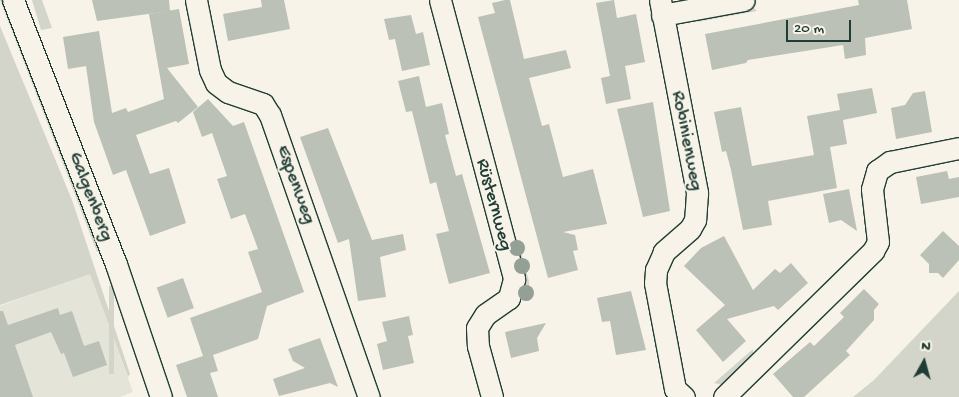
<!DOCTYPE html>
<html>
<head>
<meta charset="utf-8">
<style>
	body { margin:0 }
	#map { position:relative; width:959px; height:397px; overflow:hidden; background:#f7f3e8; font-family:"Gochi Hand",sans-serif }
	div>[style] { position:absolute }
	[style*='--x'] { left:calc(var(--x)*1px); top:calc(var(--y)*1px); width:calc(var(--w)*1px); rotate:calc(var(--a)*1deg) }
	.built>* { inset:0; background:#e5e4d9 }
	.green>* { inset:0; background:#d3d5ca; transform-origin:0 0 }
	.building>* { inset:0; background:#bbc1b6; transform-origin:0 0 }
	.roads { filter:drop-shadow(1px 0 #1f3d34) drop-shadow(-1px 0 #1f3d34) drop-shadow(0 1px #1f3d34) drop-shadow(0 -1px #1f3d34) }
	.minor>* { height:21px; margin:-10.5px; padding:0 10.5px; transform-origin:10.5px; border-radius:10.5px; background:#f7f3e8 }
	.trees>* { width:16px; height:16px; margin:-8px; border-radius:50%; background:#949f96 }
	span { translate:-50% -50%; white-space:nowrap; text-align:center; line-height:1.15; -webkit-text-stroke:4px #f7f3e8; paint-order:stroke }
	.street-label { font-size:19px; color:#1f3d34 }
	.north { position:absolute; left:899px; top:337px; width:50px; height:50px; -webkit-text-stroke:4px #f7f3e8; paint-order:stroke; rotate:7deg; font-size:14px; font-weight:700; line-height:20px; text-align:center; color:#1f3d34 }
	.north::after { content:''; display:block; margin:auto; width:18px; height:22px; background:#1f3d34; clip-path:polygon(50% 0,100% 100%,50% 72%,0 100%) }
	.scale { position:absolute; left:786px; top:20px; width:65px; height:22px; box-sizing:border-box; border:2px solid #1f3d34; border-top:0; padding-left:6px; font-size:15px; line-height:18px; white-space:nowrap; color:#1f3d34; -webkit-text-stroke:4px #f7f3e8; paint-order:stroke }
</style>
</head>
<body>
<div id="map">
	<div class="built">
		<i style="clip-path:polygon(90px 273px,133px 392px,120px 397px,0 397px,0 306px)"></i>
	</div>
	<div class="green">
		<i style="clip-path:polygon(0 0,3px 0,102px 250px,97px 252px)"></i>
		<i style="clip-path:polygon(32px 0,42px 0,52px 28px,41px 30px)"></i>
		<i style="clip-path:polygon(750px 4px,757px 11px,697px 22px,695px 15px)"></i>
		<i style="clip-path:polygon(0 26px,72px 200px,130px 374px,128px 377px,90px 274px,0 305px)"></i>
		<i style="clip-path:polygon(705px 225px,701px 234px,674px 260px,666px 277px,683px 368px,675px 361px,660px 282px,665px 259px,697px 226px)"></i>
		<i style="clip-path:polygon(517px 238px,529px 281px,529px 301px,522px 300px,524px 288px,514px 248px)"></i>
		<i style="left:109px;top:286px;width:5px;height:88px"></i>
		<i style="clip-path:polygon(959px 291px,959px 397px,853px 397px,874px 380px)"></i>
		<i style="clip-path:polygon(753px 349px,753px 358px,723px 385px,714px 383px)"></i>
	</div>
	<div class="building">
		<i style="clip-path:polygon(92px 0,169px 0,170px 11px,97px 21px)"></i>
		<i style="clip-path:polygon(261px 0,284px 0,290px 29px,228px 41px,223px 14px,262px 7px)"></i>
		<i style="clip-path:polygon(505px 0,510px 0,524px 59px,566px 50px,571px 68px,529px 78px,542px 126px,549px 124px,563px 177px,593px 169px,607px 224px,563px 232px,575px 235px,578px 250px,573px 251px,578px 270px,548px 278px,478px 17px,495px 13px,492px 3px)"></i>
		<i style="clip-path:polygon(614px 0,617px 18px,636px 14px,645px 62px,625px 66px,631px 99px,606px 104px,601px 78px,610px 76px,596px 3px)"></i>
		<i style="clip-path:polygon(858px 0,907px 0,912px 29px,865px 38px,866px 55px,845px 59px,843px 45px,748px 60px,746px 63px,712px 70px,705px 34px,859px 5px)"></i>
		<i style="clip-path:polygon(179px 9px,189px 64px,167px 68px,198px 107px,178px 123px,176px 121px,136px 135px,150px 174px,169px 168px,186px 223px,150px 236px,126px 170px,113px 175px,94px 122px,86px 66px,68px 69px,63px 37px,99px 31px,112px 113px,126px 108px,128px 112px,164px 99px,149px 14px)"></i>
		<i style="clip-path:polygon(411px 15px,416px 34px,423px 32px,430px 65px,402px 71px,395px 39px,389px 40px,384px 19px)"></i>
		<i style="clip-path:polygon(419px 76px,426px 107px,442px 103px,449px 134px,445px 135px,456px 176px,462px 174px,490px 273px,449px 284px,436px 234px,449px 231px,436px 182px,430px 184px,412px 111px,406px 112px,398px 81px)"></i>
		<i style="clip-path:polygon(872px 88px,877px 113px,843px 120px,847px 144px,830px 147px,837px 188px,768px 201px,772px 225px,743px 230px,731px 170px,726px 151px,722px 152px,714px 112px,741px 107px,752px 166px,814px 155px,807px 116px,840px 110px,837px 94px)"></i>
		<i style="clip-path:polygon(925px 91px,932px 132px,896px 139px,891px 108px,905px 105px,913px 93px)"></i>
		<i style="clip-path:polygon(208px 99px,233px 126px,244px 122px,304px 292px,267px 306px,258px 339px,213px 355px,218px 371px,210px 373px,218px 397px,187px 397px,176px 365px,203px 356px,190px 318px,262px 292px,248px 252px,258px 249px,245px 214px,231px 219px,217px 179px,227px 176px,212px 133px,202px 137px,193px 112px)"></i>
		<i style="clip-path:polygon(653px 102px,670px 211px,643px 217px,617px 109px)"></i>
		<i style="clip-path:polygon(328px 128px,372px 240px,403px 234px,406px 250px,380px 257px,386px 297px,358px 301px,349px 239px,338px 243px,300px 137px)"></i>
		<i style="clip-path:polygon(947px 171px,949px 179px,959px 177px,959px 197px,921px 204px,916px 177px)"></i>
		<i style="clip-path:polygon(849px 189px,857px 231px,841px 220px,829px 223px,823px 194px)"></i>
		<i style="clip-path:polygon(943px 231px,959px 246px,959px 260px,943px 278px,938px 273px,929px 273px,929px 264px,920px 255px)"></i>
		<i style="clip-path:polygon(724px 236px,753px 290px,775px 269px,780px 273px,791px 263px,808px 283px,778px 310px,774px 306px,727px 319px,746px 341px,723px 362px,696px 330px,725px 305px,684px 266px,701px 248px)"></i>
		<i style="left:183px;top:278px;width:32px;height:28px;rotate:70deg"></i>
		<i style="clip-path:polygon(864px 289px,879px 304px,874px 310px,874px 320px,846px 351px,850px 355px,804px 397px,793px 397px,773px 374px,810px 342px,814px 346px,844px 317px,840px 313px)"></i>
		<i style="clip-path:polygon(631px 291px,646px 350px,616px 355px,610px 321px,602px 322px,597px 298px)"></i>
		<i style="clip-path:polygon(58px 308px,60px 315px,72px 311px,84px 346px,99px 341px,107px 365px,73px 377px,64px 353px,61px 354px,51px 332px,15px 345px,33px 397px,0 397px,0 311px,3px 311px,8px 325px)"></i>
		<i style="clip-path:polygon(409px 316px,413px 335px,408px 336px,414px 363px,383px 370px,377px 344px,387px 341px,382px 322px)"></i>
		<i style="clip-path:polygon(546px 323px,537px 338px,539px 351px,511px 358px,505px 332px)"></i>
		<i style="clip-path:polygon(320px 338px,338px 387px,330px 383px,279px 396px,273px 379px,305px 368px,293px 361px,288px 349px)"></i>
	</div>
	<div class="roads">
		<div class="minor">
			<i style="--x:13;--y:0;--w:283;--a:68.7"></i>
			<i style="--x:116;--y:264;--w:140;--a:71.3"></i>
			<i style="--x:196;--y:0;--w:71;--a:78.7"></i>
			<i style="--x:210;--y:70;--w:14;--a:65"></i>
			<i style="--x:216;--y:83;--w:15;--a:37"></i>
			<i style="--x:228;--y:92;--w:37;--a:19"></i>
			<i style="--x:263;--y:104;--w:13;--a:58"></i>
			<i style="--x:270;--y:115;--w:299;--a:70.7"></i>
			<i style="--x:440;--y:0;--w:289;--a:75.1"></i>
			<i style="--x:514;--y:279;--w:20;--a:105"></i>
			<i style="--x:509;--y:298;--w:29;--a:145"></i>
			<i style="--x:485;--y:315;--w:15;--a:122"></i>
			<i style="--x:477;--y:328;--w:18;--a:87"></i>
			<i style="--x:478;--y:346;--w:53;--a:74.6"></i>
			<i style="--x:660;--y:0;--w:197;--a:79.1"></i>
			<i style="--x:697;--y:193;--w:27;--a:94"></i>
			<i style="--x:695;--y:220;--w:10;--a:119"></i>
			<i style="--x:690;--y:229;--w:35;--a:139"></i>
			<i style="--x:664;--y:252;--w:20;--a:114"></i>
			<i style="--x:656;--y:270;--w:13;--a:94"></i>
			<i style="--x:655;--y:283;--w:108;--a:79.3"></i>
			<i style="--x:675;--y:389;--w:12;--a:42"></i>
			<i style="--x:662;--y:15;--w:83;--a:-10.4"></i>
			<i style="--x:724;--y:397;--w:209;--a:-44.4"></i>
			<i style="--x:873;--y:251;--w:10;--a:-61"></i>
			<i style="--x:878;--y:242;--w:53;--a:-96.5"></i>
			<i style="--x:872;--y:189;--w:19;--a:-74"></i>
			<i style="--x:877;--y:171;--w:16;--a:-35"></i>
			<i style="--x:890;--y:162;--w:70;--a:-11.5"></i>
		</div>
	</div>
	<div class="trees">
		<i style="left:517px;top:248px"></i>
		<i style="left:522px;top:266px"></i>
		<i style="left:526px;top:293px"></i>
	</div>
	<div class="street-label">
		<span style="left:686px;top:141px;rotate:79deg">Robinienweg</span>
		<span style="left:295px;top:185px;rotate:70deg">Espenweg</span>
		<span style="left:90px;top:197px;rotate:69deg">Galgenberg</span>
		<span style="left:493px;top:205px;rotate:75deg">Rüsternweg</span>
	</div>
	<div class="north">N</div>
	<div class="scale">20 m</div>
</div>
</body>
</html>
